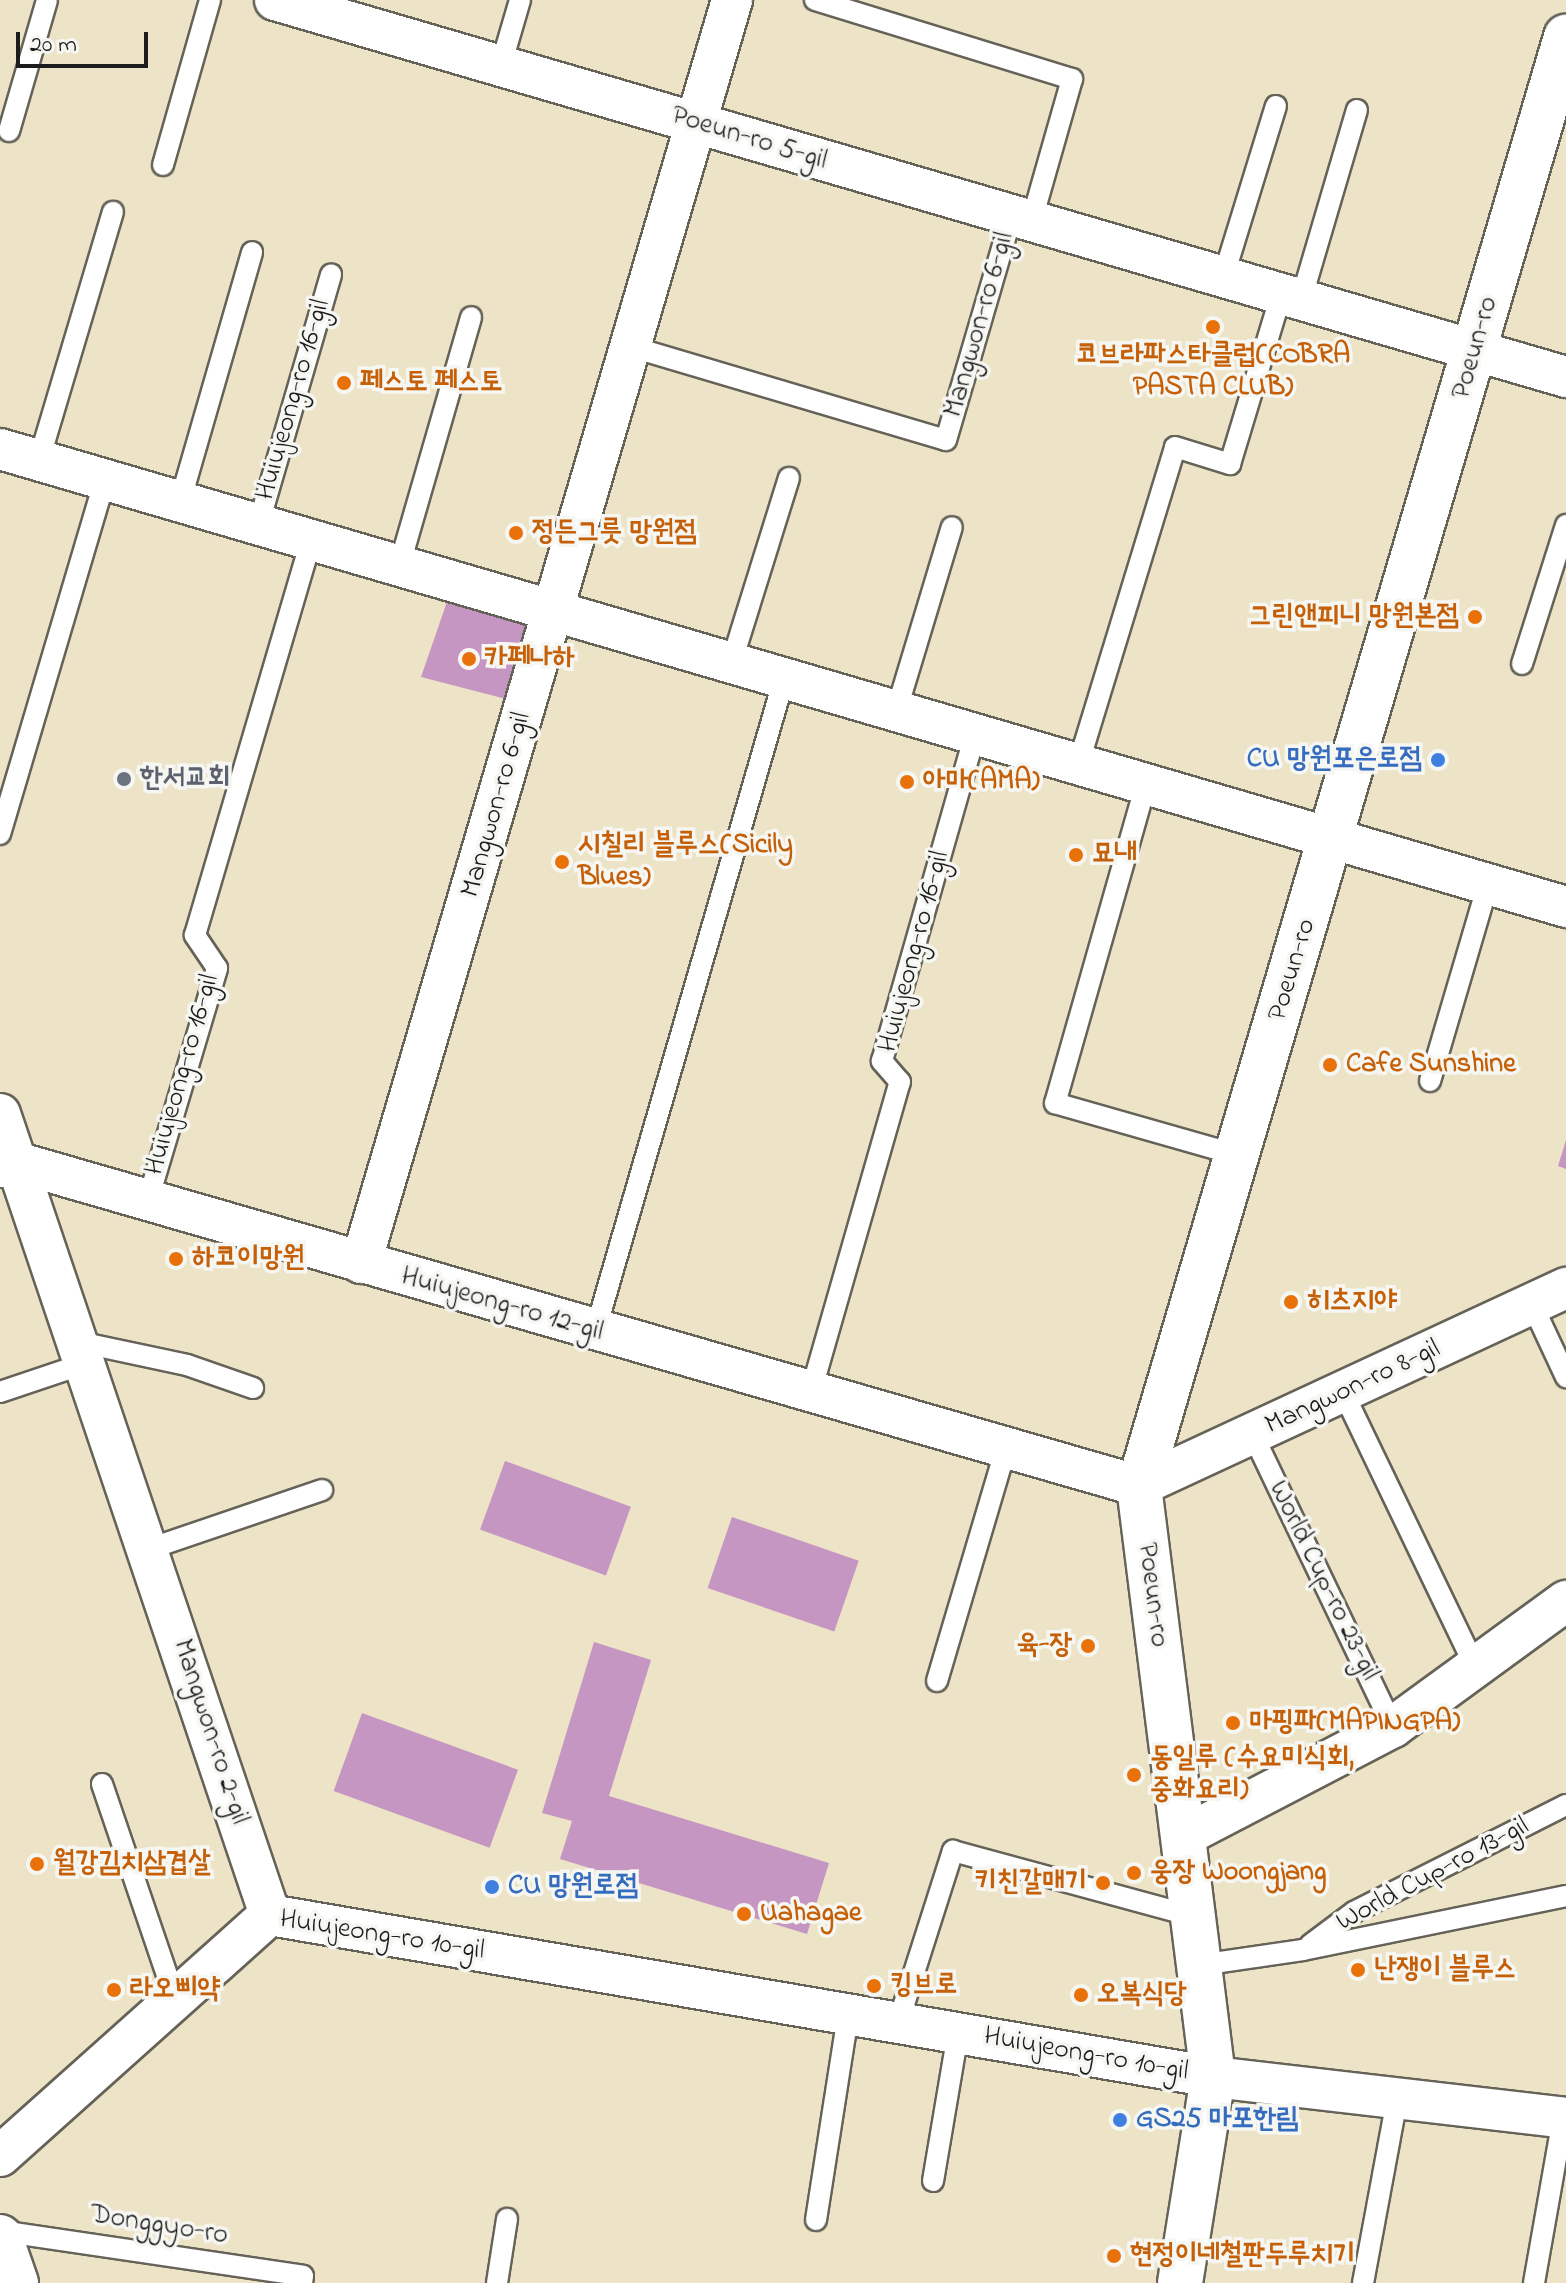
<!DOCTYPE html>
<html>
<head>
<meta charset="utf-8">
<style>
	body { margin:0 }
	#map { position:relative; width:1566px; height:2283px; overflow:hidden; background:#ede3c6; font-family:"Indie Flower","Poor Story",sans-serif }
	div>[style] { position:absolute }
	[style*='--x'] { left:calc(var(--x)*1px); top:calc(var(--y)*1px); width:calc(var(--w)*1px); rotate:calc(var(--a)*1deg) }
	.building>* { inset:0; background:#c696c2; transform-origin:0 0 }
	.roads { filter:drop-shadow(2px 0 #656258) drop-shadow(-2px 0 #656258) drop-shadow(0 2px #656258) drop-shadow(0 -2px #656258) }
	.service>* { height:20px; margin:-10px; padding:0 10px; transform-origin:10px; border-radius:10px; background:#fff }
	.minor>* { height:40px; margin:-20px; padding:0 20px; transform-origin:20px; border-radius:20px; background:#fff }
	.tertiary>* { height:44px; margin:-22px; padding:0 22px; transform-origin:22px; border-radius:22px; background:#fff }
	.dots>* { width:22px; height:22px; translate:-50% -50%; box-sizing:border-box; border:4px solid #f6f6f2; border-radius:50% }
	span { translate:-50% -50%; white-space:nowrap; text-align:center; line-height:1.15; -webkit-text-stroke:7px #f6f6f2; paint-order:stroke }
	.street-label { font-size:28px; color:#1c1c1c }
	.food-label { font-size:28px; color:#c56008; font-weight:700 }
	.left { translate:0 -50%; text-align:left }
	.right { translate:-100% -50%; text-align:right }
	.shop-label { font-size:28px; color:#366cbe; font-weight:700 }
	.worship-label { font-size:28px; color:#5b616d; font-weight:700 }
	.scale { position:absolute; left:16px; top:32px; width:132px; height:36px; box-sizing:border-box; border:4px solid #1c1c1c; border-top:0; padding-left:10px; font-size:24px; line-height:28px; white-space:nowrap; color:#1c1c1c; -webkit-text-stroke:6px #f6f6f2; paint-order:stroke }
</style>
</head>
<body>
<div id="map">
	<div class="building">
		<i style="clip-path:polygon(450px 593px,510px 610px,529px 626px,506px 699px,421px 677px)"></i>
		<i style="clip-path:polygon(1566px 1140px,1566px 1169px,1558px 1166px)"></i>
		<i style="left:505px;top:1461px;width:134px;height:73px;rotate:20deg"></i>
		<i style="left:732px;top:1517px;width:134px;height:75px;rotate:19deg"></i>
		<i style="clip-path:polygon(594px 1642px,651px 1660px,609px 1796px,829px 1863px,807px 1934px,560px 1859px,572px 1821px,542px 1813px)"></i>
		<i style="left:362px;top:1713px;width:166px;height:83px;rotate:20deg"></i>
	</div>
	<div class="roads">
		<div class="service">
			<i style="--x:815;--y:0;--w:269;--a:17.1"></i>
			<i style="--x:1072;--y:79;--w:150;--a:105.9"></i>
			<i style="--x:501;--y:65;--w:68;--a:-73.7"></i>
			<i style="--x:9;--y:131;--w:136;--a:-73.8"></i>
			<i style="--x:163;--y:165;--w:172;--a:-74.1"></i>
			<i style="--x:1223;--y:278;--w:180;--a:-72.9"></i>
			<i style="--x:1301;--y:300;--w:198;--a:-73.6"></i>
			<i style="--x:632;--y:347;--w:327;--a:16.5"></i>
			<i style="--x:946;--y:440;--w:231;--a:-73.7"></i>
			<i style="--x:39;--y:460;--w:259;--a:-73.4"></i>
			<i style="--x:180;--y:502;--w:260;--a:-73.9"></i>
			<i style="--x:258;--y:526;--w:262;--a:-73.8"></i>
			<i style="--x:399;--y:567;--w:260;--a:-73.9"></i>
			<i style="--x:731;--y:664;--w:195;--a:-72.7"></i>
			<i style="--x:1522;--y:664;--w:146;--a:-72.4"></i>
			<i style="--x:896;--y:712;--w:193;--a:-73.2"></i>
			<i style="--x:1078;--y:765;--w:332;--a:-73"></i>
			<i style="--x:1175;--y:447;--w:58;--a:17.2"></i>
			<i style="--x:1230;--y:464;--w:177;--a:-73.2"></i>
			<i style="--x:1146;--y:784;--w:332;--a:105.9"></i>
			<i style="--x:1055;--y:1103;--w:189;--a:15.9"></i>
			<i style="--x:0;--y:834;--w:370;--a:-73.5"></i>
			<i style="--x:1430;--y:1081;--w:205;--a:-73.6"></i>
			<i style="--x:148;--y:1200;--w:242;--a:-73.4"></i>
			<i style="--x:217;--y:968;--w:40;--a:-124"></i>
			<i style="--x:195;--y:935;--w:411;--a:-73.6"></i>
			<i style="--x:1532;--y:1304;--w:81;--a:65"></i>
			<i style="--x:595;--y:1332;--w:680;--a:-73.86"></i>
			<i style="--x:79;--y:1342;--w:110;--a:12"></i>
			<i style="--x:187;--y:1365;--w:70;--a:19.2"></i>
			<i style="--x:0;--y:1392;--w:91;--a:-18.6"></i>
			<i style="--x:1343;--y:1392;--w:304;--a:64.3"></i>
			<i style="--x:810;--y:1395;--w:326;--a:-74"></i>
			<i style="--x:900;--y:1082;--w:28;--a:-131"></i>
			<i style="--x:882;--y:1061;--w:339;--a:-74.1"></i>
			<i style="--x:1253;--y:1435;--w:324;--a:64.4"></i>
			<i style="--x:149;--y:1549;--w:183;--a:-18.8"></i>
			<i style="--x:937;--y:1681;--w:243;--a:-73.5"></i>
			<i style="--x:102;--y:1784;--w:226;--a:71.2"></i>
			<i style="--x:1310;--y:1945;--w:55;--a:-36.9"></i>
			<i style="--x:1354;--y:1912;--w:237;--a:-26.8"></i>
			<i style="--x:1200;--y:1965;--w:104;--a:-8.3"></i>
			<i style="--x:1303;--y:1950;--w:268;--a:-11.6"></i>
			<i style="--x:898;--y:2023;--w:181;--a:-72.3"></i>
			<i style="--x:953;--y:1851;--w:248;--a:15.2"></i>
			<i style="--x:933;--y:2181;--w:150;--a:-80.4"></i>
			<i style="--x:816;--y:2220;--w:207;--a:-81.1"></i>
			<i style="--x:0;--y:2231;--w:306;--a:8.4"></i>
			<i style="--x:303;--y:2276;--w:7;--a:98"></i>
			<i style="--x:497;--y:2283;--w:65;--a:-81.1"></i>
			<i style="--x:1363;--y:2283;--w:187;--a:-79.5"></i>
			<i style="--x:1534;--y:2283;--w:168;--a:-80"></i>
		</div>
		<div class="minor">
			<i style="--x:275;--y:0;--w:1345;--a:16.28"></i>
			<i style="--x:0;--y:449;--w:1632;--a:16.3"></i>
			<i style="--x:0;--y:1114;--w:845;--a:71.37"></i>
			<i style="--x:0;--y:1167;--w:17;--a:-17"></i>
			<i style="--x:16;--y:1162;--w:1169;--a:16.09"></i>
			<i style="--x:1139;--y:1486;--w:471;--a:-24.9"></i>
			<i style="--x:361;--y:1263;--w:1316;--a:-73.63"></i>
			<i style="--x:1182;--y:1837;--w:238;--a:-27.5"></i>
			<i style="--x:1393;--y:1727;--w:214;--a:-36.1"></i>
			<i style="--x:0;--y:2156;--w:362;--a:-41.8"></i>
			<i style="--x:270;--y:1915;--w:957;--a:9.75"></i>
			<i style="--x:1213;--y:2077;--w:355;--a:6.6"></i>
		</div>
		<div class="tertiary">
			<i style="--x:0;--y:2237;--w:49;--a:70.8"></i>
			<i style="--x:1180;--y:2283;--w:209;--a:-80.9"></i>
			<i style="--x:1213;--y:2077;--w:596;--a:-97.14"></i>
			<i style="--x:1139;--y:1486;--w:1511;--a:-73.58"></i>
		</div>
	</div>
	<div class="dots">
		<i style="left:1213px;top:327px;background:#e8710a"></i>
		<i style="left:344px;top:383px;background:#e8710a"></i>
		<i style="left:516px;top:533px;background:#e8710a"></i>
		<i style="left:1475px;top:617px;background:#e8710a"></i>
		<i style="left:469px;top:659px;background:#e8710a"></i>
		<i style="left:1438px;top:760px;background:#3f7fe0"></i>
		<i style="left:124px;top:779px;background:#6b7280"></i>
		<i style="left:907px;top:782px;background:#e8710a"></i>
		<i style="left:1076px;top:855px;background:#e8710a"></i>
		<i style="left:562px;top:862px;background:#e8710a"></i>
		<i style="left:1330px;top:1065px;background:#e8710a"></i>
		<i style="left:176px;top:1259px;background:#e8710a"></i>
		<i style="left:1291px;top:1302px;background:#e8710a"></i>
		<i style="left:1088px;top:1646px;background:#e8710a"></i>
		<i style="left:1233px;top:1723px;background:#e8710a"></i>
		<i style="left:1134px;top:1775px;background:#e8710a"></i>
		<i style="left:37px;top:1864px;background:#e8710a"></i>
		<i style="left:1134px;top:1873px;background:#e8710a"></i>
		<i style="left:1103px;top:1883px;background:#e8710a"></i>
		<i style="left:492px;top:1887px;background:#3f7fe0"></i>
		<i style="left:744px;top:1914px;background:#e8710a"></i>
		<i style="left:1358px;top:1970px;background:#e8710a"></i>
		<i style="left:874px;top:1986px;background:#e8710a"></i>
		<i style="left:114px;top:1990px;background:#e8710a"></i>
		<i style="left:1081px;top:1995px;background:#e8710a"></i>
		<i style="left:1120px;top:2120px;background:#3f7fe0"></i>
		<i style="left:1114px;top:2256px;background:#e8710a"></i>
	</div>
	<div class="street-label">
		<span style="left:749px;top:139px;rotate:17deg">Poeun-ro 5-gil</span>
		<span style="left:980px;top:325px;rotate:-74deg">Mangwon-ro 6-gil</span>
		<span style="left:1476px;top:348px;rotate:-74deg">Poeun-ro</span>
		<span style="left:294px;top:400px;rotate:-74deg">Huiujeong-ro 16-gil</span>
		<span style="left:497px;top:805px;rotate:-74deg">Mangwon-ro 6-gil</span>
		<span style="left:915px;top:952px;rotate:-75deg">Huiujeong-ro 16-gil</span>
		<span style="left:1293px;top:970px;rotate:-73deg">Poeun-ro</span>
		<span style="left:183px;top:1075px;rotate:-74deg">Huiujeong-ro 16-gil</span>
		<span style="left:502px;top:1305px;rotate:16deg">Huiujeong-ro 12-gil</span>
		<span style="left:1353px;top:1388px;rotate:-25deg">Mangwon-ro 8-gil</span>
		<span style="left:1323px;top:1581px;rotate:64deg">World Cup-ro 23-gil</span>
		<span style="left:1152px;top:1595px;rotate:83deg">Poeun-ro</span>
		<span style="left:210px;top:1732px;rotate:72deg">Mangwon-ro 2-gil</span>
		<span style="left:1433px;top:1875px;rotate:-28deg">World Cup-ro 13-gil</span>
		<span style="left:382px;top:1936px;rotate:9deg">Huiujeong-ro 10-gil</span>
		<span style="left:1086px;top:2055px;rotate:10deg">Huiujeong-ro 10-gil</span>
		<span style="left:159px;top:2226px;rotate:9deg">Donggyo-ro</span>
	</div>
	<div class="food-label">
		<span style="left:1213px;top:372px">코브라파스타클럽(COBRA<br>PASTA CLUB)</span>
		<span class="left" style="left:360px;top:383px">페스토 페스토</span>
		<span class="left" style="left:532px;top:533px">정든그릇 망원점</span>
		<span class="right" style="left:1459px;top:617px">그린앤피니 망원본점</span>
		<span class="left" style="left:485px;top:659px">카페나하</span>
		<span class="left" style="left:923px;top:782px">아마(AMA)</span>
		<span class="left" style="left:578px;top:862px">시칠리 블루스(Sicily<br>Blues)</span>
		<span class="left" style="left:1092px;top:855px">묘내</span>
		<span class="left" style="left:1346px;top:1065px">Cafe Sunshine</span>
		<span class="left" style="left:192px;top:1259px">하코이망원</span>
		<span class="left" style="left:1307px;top:1302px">히츠지야</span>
		<span class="right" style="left:1072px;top:1646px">육-장</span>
		<span class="left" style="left:1249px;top:1723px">마핑파(MAPINGPA)</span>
		<span class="left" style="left:1150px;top:1775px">동일루 (수요미식회,<br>중화요리)</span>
		<span class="left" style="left:53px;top:1864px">월강김치삼겹살</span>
		<span class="left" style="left:1150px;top:1873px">웅장 Woongjang</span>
		<span class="right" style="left:1087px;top:1883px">키친갈매기</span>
		<span class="left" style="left:760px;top:1914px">Uahagae</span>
		<span class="left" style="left:1374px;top:1970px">난쟁이 블루스</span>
		<span class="left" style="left:890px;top:1986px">킹브로</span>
		<span class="left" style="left:130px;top:1990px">라오삐약</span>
		<span class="left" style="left:1097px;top:1995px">오복식당</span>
		<span class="left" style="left:1130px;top:2256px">현정이네철판두루치기</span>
	</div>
	<div class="shop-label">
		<span class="right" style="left:1422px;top:760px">CU 망원포은로점</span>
		<span class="left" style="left:508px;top:1887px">CU 망원로점</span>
		<span class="left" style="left:1136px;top:2120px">GS25 마포한림</span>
	</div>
	<div class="worship-label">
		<span class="left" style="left:140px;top:779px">한서교회</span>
	</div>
	<div class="scale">20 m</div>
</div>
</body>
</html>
